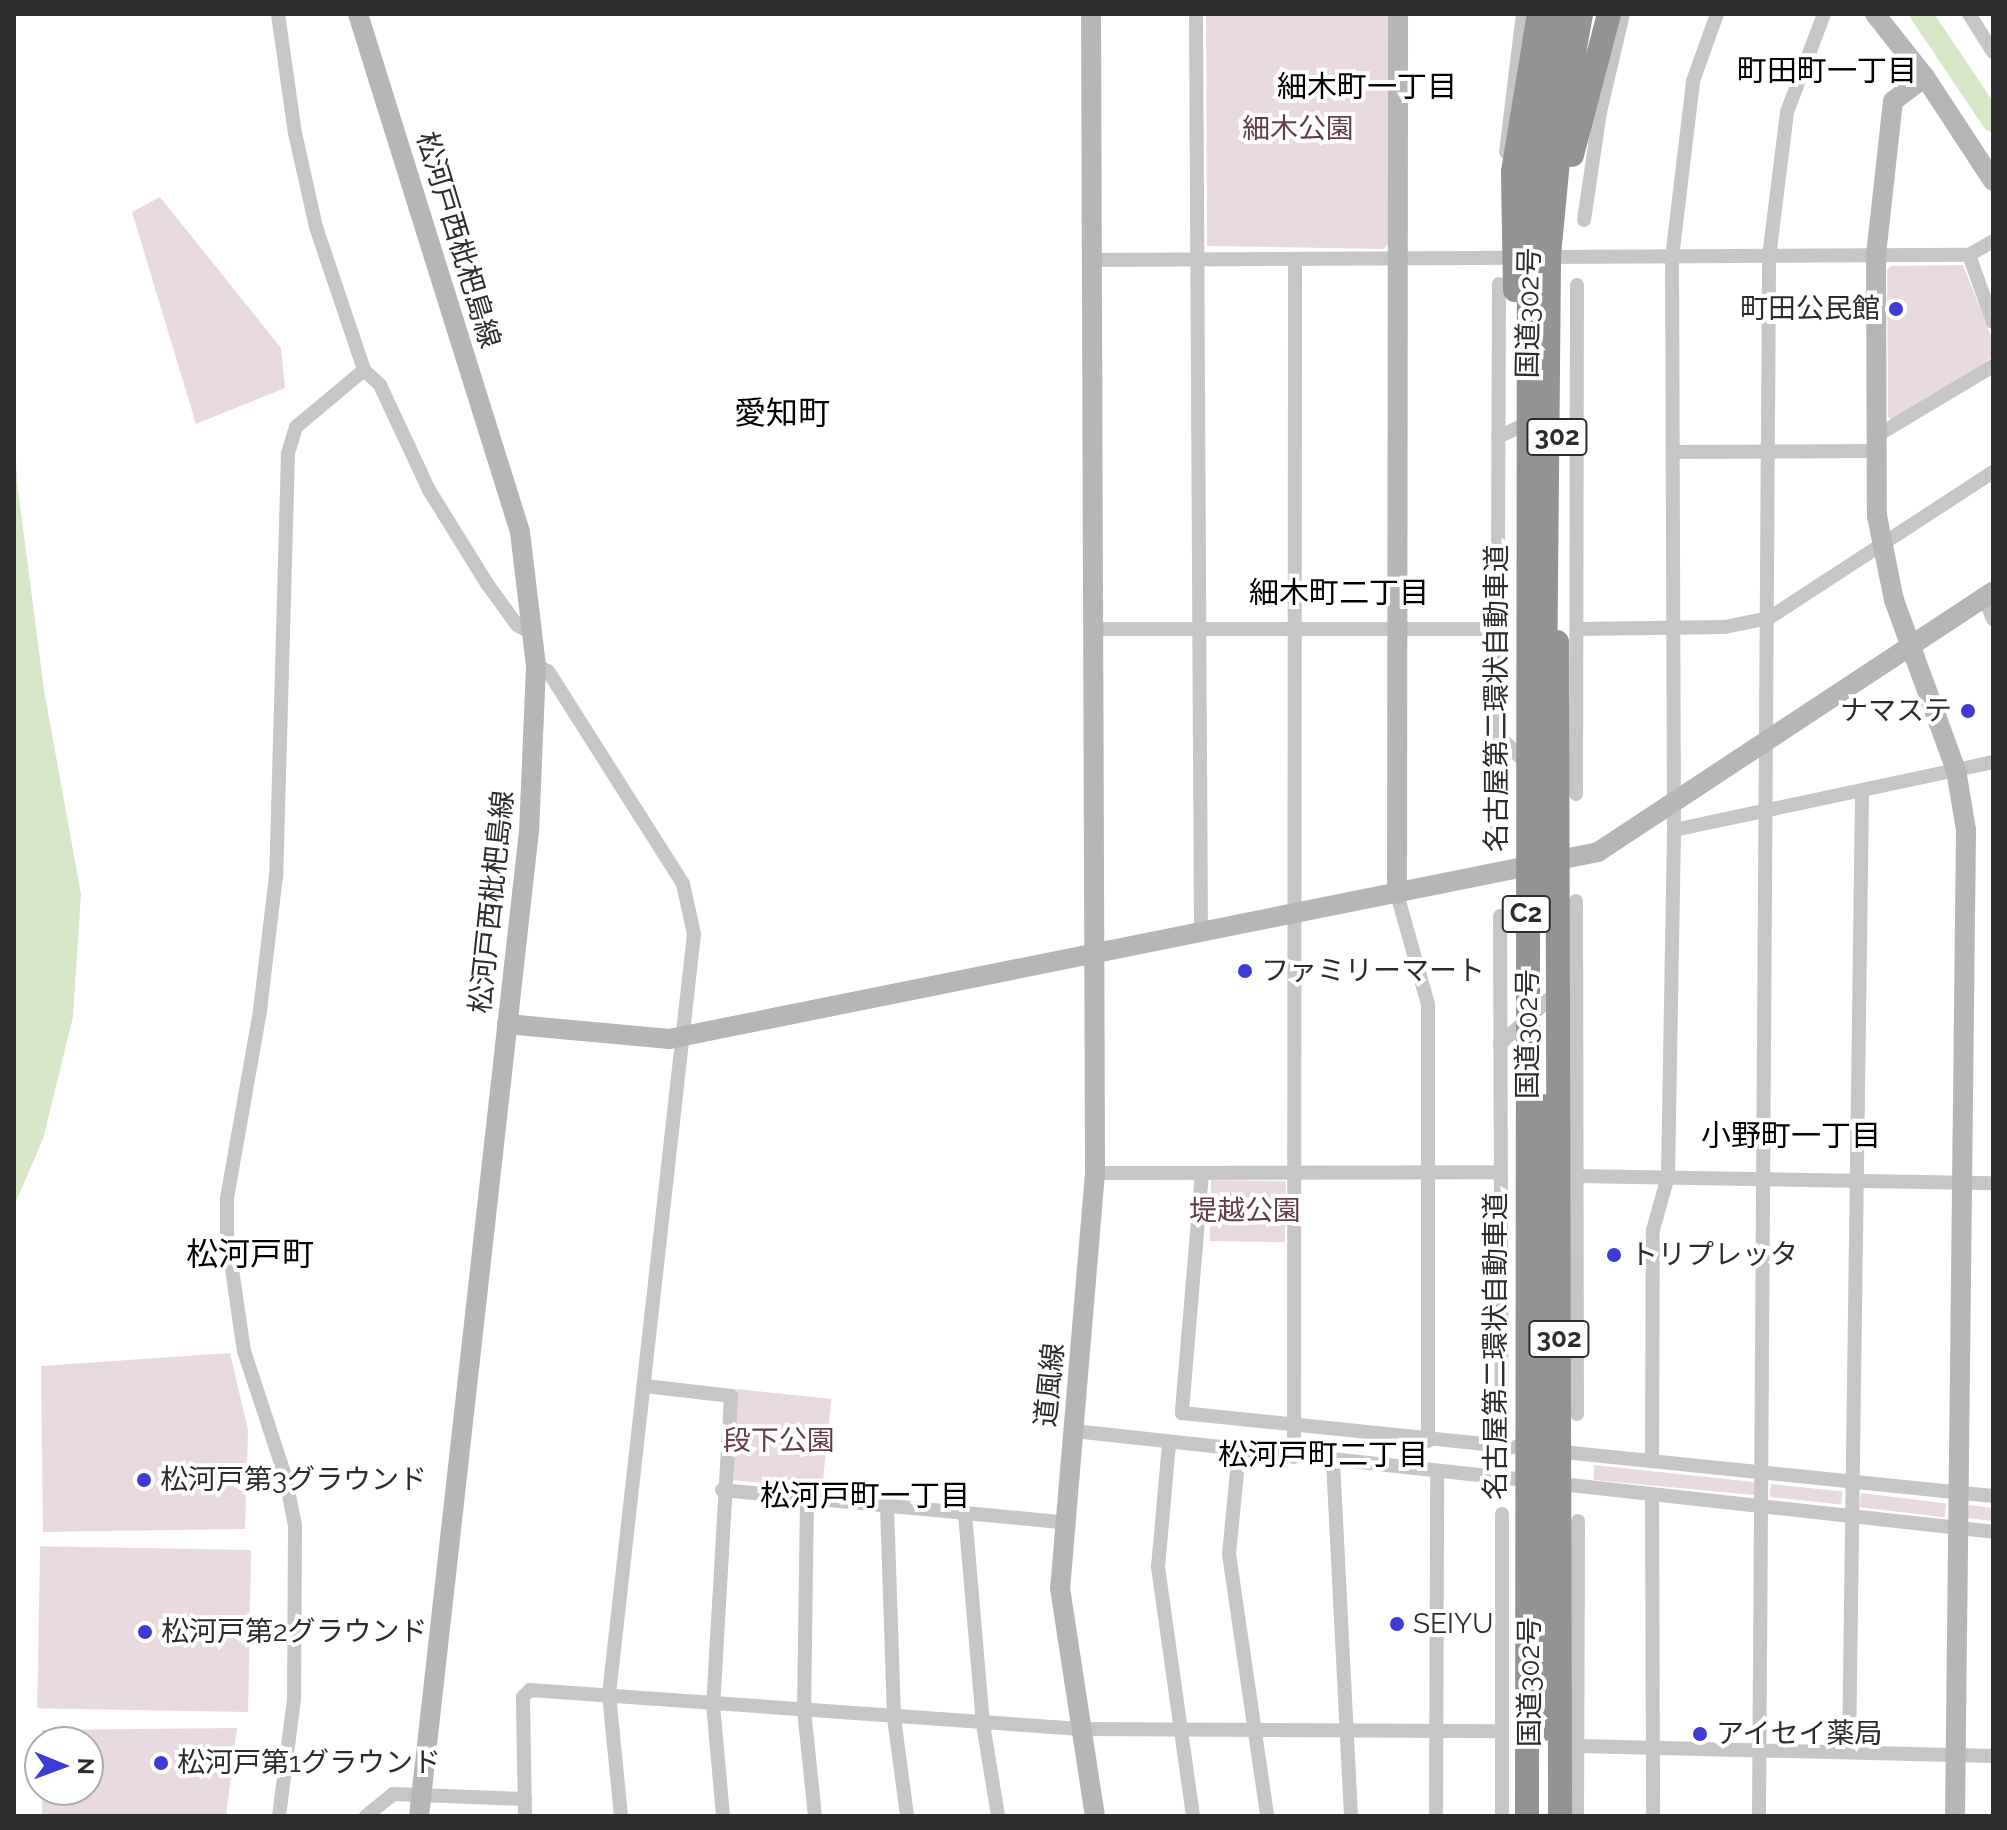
<!DOCTYPE html>
<html>
<head>
<meta charset="utf-8">
<style>
	body { margin:0 }
	#map { position:relative; width:2007px; height:1830px; overflow:hidden; background:#fff; font-family:Raleway,"Noto Sans JP",sans-serif }
	div>[style] { position:absolute }
	[style*='--x'] { left:calc(var(--x)*1px); top:calc(var(--y)*1px); width:calc(var(--w)*1px); rotate:calc(var(--a)*1deg) }
	.green>* { inset:0; background:#e9dae1; transform-origin:0 0 }
	.water>* { inset:0; background:#d8e7c8 }
	.river>* { height:22px; margin:-11px; padding:0 11px; transform-origin:11px; border-radius:11px; background:#d8e7c8 }
	.street>* { height:14px; margin:-7px; padding:0 7px; transform-origin:7px; border-radius:7px; background:#c6c6c6 }
	.secondary>* { height:20px; margin:-10px; padding:0 10px; transform-origin:10px; border-radius:10px; background:#b6b6b6 }
	.highway>* { height:24px; margin:-12px; padding:0 12px; transform-origin:12px; border-radius:12px; background:#939393 }
	.highway-bridge>* { height:24px; margin:-12px; padding:0 12px; transform-origin:12px; border-radius:12px; background:#939393 }
	.dots>* { width:22px; height:22px; translate:-50% -50%; box-sizing:border-box; border:4px solid #fff; border-radius:50% }
	span { translate:-50% -50%; white-space:nowrap; text-align:center; line-height:1.15; -webkit-text-stroke:8px #fff; paint-order:stroke }
	.shield-label span { padding:2px 6px; background:#fff; border:2px solid; border-radius:6px; -webkit-text-stroke-width:0 }
	.shield-label { font-size:26px; color:#2c2c2c; font-weight:700 }
	.park-label { font-size:28px; color:#643d4c }
	.street-label { font-size:28px; color:#2c2c2c }
	.poi-label { font-size:28px; color:#2c2c2c }
	.right { translate:-100% -50%; text-align:right }
	.left { translate:0 -50%; text-align:left }
	.neighbourhood-label { font-size:30px; color:#000 }
	.quarter-label { font-size:32px; color:#000 }
	.frame { position:absolute; inset:0; border:16px solid #2c2c2c; pointer-events:none }
	.north { position:absolute; left:24px; top:1726px; width:80px; height:80px; box-sizing:border-box; background:#fff; border:2px solid #ababab; border-radius:50%; rotate:91deg; font-size:22px; font-weight:700; line-height:32px; text-align:center; color:#2c2c2c }
	.north::after { content:''; display:block; margin:auto; width:28px; height:36px; background:#3e3bd6; clip-path:polygon(50% 0,100% 100%,50% 72%,0 100%) }
</style>
</head>
<body>
<div id="map">
	<div class="green">
		<i style="clip-path:polygon(1206px 14px,1390px 14px,1388px 244px,1384px 249px,1207px 246px)"></i>
		<i style="clip-path:polygon(160px 197px,281px 348px,285px 388px,196px 424px,132px 212px)"></i>
		<i style="clip-path:polygon(1963px 265px,1993px 340px,1993px 357px,1896px 422px,1888px 417px,1887px 270px,1891px 266px)"></i>
		<i style="left:1211px;top:1180px;width:75px;height:61px;rotate:1deg"></i>
		<i style="clip-path:polygon(230px 1353px,248px 1430px,245px 1529px,43px 1532px,41px 1366px)"></i>
		<i style="left:737px;top:1389px;width:95px;height:91px;rotate:6deg"></i>
		<i style="clip-path:polygon(1594px 1465px,1754px 1482px,1754px 1495px,1594px 1480px)"></i>
		<i style="left:1771px;top:1484px;width:72px;height:13px;rotate:6deg"></i>
		<i style="left:1861px;top:1493px;width:86px;height:14px;rotate:7deg"></i>
		<i style="left:1969px;top:1505px;width:24px;height:13px;rotate:7deg"></i>
		<i style="left:251px;top:1550px;width:162px;height:211px;rotate:91deg"></i>
		<i style="clip-path:polygon(237px 1728px,226px 1816px,42px 1816px,42px 1790px,88px 1790px,88px 1742px,42px 1742px,42px 1730px)"></i>
	</div>
	<div class="water">
		<i style="clip-path:polygon(14px 409px,17px 482px,44px 690px,81px 894px,73px 1017px,43px 1139px,14px 1206px)"></i>
	</div>
	<div class="river">
		<i style="--x:1921;--y:14;--w:129;--a:56.1"></i>
	</div>
	<div class="street">
		<i style="--x:278;--y:14;--w:120;--a:81.9"></i>
		<i style="--x:295;--y:133;--w:96;--a:77.4"></i>
		<i style="--x:316;--y:227;--w:151;--a:71.4"></i>
		<i style="--x:364;--y:370;--w:89;--a:140"></i>
		<i style="--x:296;--y:427;--w:28;--a:107"></i>
		<i style="--x:288;--y:454;--w:422;--a:91.6"></i>
		<i style="--x:276;--y:876;--w:136;--a:96.8"></i>
		<i style="--x:260;--y:1011;--w:191;--a:100"></i>
		<i style="--x:227;--y:1199;--w:36;--a:90"></i>
		<i style="--x:227;--y:1235;--w:117;--a:81.7"></i>
		<i style="--x:244;--y:1351;--w:132;--a:71.8"></i>
		<i style="--x:285;--y:1476;--w:50;--a:78.5"></i>
		<i style="--x:295;--y:1525;--w:174;--a:90.3"></i>
		<i style="--x:294;--y:1699;--w:118;--a:97.3"></i>
		<i style="--x:1196;--y:14;--w:919;--a:89.69"></i>
		<i style="--x:1969;--y:14;--w:45;--a:57.7"></i>
		<i style="--x:1506;--y:152;--w:139;--a:-83"></i>
		<i style="--x:1584;--y:220;--w:109;--a:-81.6"></i>
		<i style="--x:1600;--y:112;--w:101;--a:-76.8"></i>
		<i style="--x:1969;--y:255;--w:71;--a:70.3"></i>
		<i style="--x:1545;--y:257;--w:424;--a:-0.3"></i>
		<i style="--x:1969;--y:255;--w:28;--a:-30"></i>
		<i style="--x:1093;--y:260;--w:428;--a:-0.3"></i>
		<i style="--x:364;--y:370;--w:22;--a:43"></i>
		<i style="--x:380;--y:385;--w:116;--a:65"></i>
		<i style="--x:429;--y:490;--w:112;--a:58.2"></i>
		<i style="--x:488;--y:585;--w:49;--a:54.1"></i>
		<i style="--x:517;--y:625;--w:17;--a:28"></i>
		<i style="--x:1876;--y:436;--w:136;--a:-30.9"></i>
		<i style="--x:1498;--y:437;--w:40;--a:-25"></i>
		<i style="--x:1673;--y:452;--w:203;--a:-0.3"></i>
		<i style="--x:1984;--y:597;--w:24;--a:68"></i>
		<i style="--x:1093;--y:629;--w:403;--a:0"></i>
		<i style="--x:1577;--y:629;--w:148;--a:-0.8"></i>
		<i style="--x:1725;--y:627;--w:45;--a:-11.6"></i>
		<i style="--x:1769;--y:618;--w:267;--a:-33.1"></i>
		<i style="--x:536;--y:666;--w:13;--a:23"></i>
		<i style="--x:548;--y:671;--w:252;--a:57.6"></i>
		<i style="--x:683;--y:884;--w:51;--a:77.6"></i>
		<i style="--x:694;--y:934;--w:765;--a:96.38"></i>
		<i style="--x:609;--y:1694;--w:123;--a:84.4"></i>
		<i style="--x:1497;--y:734;--w:44;--a:45"></i>
		<i style="--x:1576;--y:794;--w:509;--a:-89.89"></i>
		<i style="--x:1497;--y:825;--w:541;--a:-89.79"></i>
		<i style="--x:1674;--y:830;--w:326;--a:-12"></i>
		<i style="--x:1397;--y:894;--w:114;--a:74.3"></i>
		<i style="--x:1428;--y:1004;--w:437;--a:90"></i>
		<i style="--x:1576;--y:901;--w:513;--a:89.89"></i>
		<i style="--x:1500;--y:916;--w:496;--a:89.8"></i>
		<i style="--x:1500;--y:1044;--w:79;--a:-42.4"></i>
		<i style="--x:1095;--y:1173;--w:405;--a:-0.1"></i>
		<i style="--x:1202;--y:1173;--w:241;--a:94.8"></i>
		<i style="--x:1182;--y:1413;--w:815;--a:5.84"></i>
		<i style="--x:1576;--y:1176;--w:417;--a:1"></i>
		<i style="--x:645;--y:1386;--w:87;--a:6.6"></i>
		<i style="--x:731;--y:1396;--w:309;--a:93.3"></i>
		<i style="--x:713;--y:1704;--w:112;--a:84.9"></i>
		<i style="--x:1074;--y:1431;--w:460;--a:6.2"></i>
		<i style="--x:1169;--y:1444;--w:123;--a:95.1"></i>
		<i style="--x:1158;--y:1567;--w:251;--a:82"></i>
		<i style="--x:1239;--y:1452;--w:102;--a:95.6"></i>
		<i style="--x:1229;--y:1554;--w:265;--a:81.7"></i>
		<i style="--x:1294;--y:1457;--w:1198;--a:-89.95"></i>
		<i style="--x:1652;--y:1460;--w:230;--a:-89.8"></i>
		<i style="--x:1653;--y:1230;--w:56;--a:-74.5"></i>
		<i style="--x:1668;--y:1176;--w:346;--a:-89"></i>
		<i style="--x:1674;--y:830;--w:572;--a:-90.2"></i>
		<i style="--x:1672;--y:258;--w:178;--a:-83.2"></i>
		<i style="--x:1693;--y:81;--w:71;--a:-70.3"></i>
		<i style="--x:1333;--y:1461;--w:355;--a:87.1"></i>
		<i style="--x:1552;--y:1483;--w:444;--a:6.3"></i>
		<i style="--x:722;--y:1490;--w:342;--a:5.4"></i>
		<i style="--x:1652;--y:1495;--w:321;--a:89.8"></i>
		<i style="--x:807;--y:1499;--w:211;--a:90.8"></i>
		<i style="--x:804;--y:1710;--w:107;--a:84.1"></i>
		<i style="--x:887;--y:1506;--w:212;--a:88.1"></i>
		<i style="--x:894;--y:1718;--w:99;--a:82.4"></i>
		<i style="--x:965;--y:1514;--w:211;--a:85.1"></i>
		<i style="--x:983;--y:1724;--w:93;--a:80.7"></i>
		<i style="--x:1502;--y:1514;--w:302;--a:90"></i>
		<i style="--x:1580;--y:1746;--w:413;--a:1.4"></i>
		<i style="--x:1849;--y:1752;--w:961;--a:-89.22"></i>
		<i style="--x:366;--y:1816;--w:35;--a:-39"></i>
		<i style="--x:393;--y:1794;--w:132;--a:2.2"></i>
		<i style="--x:525;--y:1816;--w:119;--a:-91"></i>
		<i style="--x:523;--y:1697;--w:10;--a:-45"></i>
		<i style="--x:530;--y:1690;--w:552;--a:4.05"></i>
		<i style="--x:1081;--y:1729;--w:421;--a:0.3"></i>
		<i style="--x:1436;--y:1816;--w:344;--a:-89.8"></i>
		<i style="--x:1577;--y:1816;--w:295;--a:-89.8"></i>
		<i style="--x:1759;--y:1816;--w:1559;--a:-89.63"></i>
		<i style="--x:1769;--y:257;--w:146;--a:-82.9"></i>
		<i style="--x:1787;--y:112;--w:105;--a:-69.3"></i>
	</div>
	<div class="secondary">
		<i style="--x:358;--y:14;--w:543;--a:72.63"></i>
		<i style="--x:520;--y:532;--w:135;--a:83.2"></i>
		<i style="--x:536;--y:666;--w:165;--a:92.4"></i>
		<i style="--x:529;--y:831;--w:991;--a:96.37"></i>
		<i style="--x:1091;--y:14;--w:1159;--a:89.8"></i>
		<i style="--x:1095;--y:1173;--w:416;--a:94.8"></i>
		<i style="--x:1060;--y:1588;--w:231;--a:81.3"></i>
		<i style="--x:1875;--y:14;--w:80;--a:51.6"></i>
		<i style="--x:1925;--y:77;--w:124;--a:56.8"></i>
		<i style="--x:1925;--y:77;--w:40;--a:143"></i>
		<i style="--x:1893;--y:101;--w:156;--a:96.3"></i>
		<i style="--x:1876;--y:256;--w:260;--a:89.8"></i>
		<i style="--x:1877;--y:516;--w:86;--a:78.6"></i>
		<i style="--x:1894;--y:600;--w:181;--a:70"></i>
		<i style="--x:1956;--y:770;--w:61;--a:80.5"></i>
		<i style="--x:1966;--y:830;--w:986;--a:90.64"></i>
		<i style="--x:1397;--y:894;--w:880;--a:-89.93"></i>
		<i style="--x:507;--y:1024;--w:163;--a:5.3"></i>
		<i style="--x:669;--y:1039;--w:948;--a:-11.38"></i>
		<i style="--x:1598;--y:852;--w:473;--a:-33.4"></i>
	</div>
	<div class="highway">
		<i style="--x:1557;--y:642;--w:1174;--a:89.85"></i>
	</div>
	<div class="highway-bridge">
		<i style="--x:1572;--y:155;--w:146;--a:-75.3"></i>
		<i style="--x:1515;--y:290;--w:118;--a:-91"></i>
		<i style="--x:1513;--y:172;--w:160;--a:-80.7"></i>
		<i style="--x:1543;--y:909;--w:654;--a:-89.47"></i>
		<i style="--x:1549;--y:255;--w:135;--a:-84.5"></i>
		<i style="--x:1562;--y:121;--w:109;--a:-79.9"></i>
		<i style="--x:1543;--y:1106;--w:623;--a:90"></i>
		<i style="--x:1527;--y:1816;--w:1566;--a:-89.93"></i>
		<i style="--x:1529;--y:250;--w:135;--a:-84.5"></i>
		<i style="--x:1542;--y:116;--w:104;--a:-78.9"></i>
	</div>
	<div class="dots">
		<i style="left:1896px;top:309px;background:#3e3bd6"></i>
		<i style="left:1968px;top:711px;background:#3e3bd6"></i>
		<i style="left:1245px;top:971px;background:#3e3bd6"></i>
		<i style="left:1614px;top:1255px;background:#3e3bd6"></i>
		<i style="left:144px;top:1480px;background:#3e3bd6"></i>
		<i style="left:1397px;top:1624px;background:#3e3bd6"></i>
		<i style="left:145px;top:1632px;background:#3e3bd6"></i>
		<i style="left:1700px;top:1734px;background:#3e3bd6"></i>
		<i style="left:161px;top:1763px;background:#3e3bd6"></i>
	</div>
	<div class="shield-label">
		<span style="left:1557px;top:437px">302</span>
		<span style="left:1526px;top:914px">C2</span>
		<span style="left:1559px;top:1339px">302</span>
	</div>
	<div class="park-label">
		<span style="left:1298px;top:129px">細木公園</span>
		<span style="left:1245px;top:1211px">堤越公園</span>
		<span style="left:779px;top:1441px">段下公園</span>
	</div>
	<div class="street-label">
		<span style="left:458px;top:240px;rotate:73deg">松河戸西枇杷島線</span>
		<span style="left:1529px;top:313px;rotate:-89deg">国道302号</span>
		<span style="left:1497px;top:698px;rotate:-90deg">名古屋第二環状自動車道</span>
		<span style="left:492px;top:902px;rotate:-84deg">松河戸西枇杷島線</span>
		<span style="left:1528px;top:1034px;rotate:-90deg">国道302号</span>
		<span style="left:1496px;top:1346px;rotate:-90deg">名古屋第二環状自動車道</span>
		<span style="left:1050px;top:1385px;rotate:-84deg">道風線</span>
		<span style="left:1530px;top:1682px;rotate:-90deg">国道302号</span>
	</div>
	<div class="poi-label">
		<span class="right" style="left:1880px;top:309px">町田公民館</span>
		<span class="right" style="left:1952px;top:711px">ナマステ</span>
		<span class="left" style="left:1261px;top:971px">ファミリーマート</span>
		<span class="left" style="left:1630px;top:1255px">トリプレッタ</span>
		<span class="left" style="left:160px;top:1480px">松河戸第3グラウンド</span>
		<span class="left" style="left:1413px;top:1624px">SEIYU</span>
		<span class="left" style="left:161px;top:1632px">松河戸第2グラウンド</span>
		<span class="left" style="left:1716px;top:1734px">アイセイ薬局</span>
		<span class="left" style="left:177px;top:1763px">松河戸第1グラウンド</span>
	</div>
	<div class="neighbourhood-label">
		<span style="left:1827px;top:71px">町田町一丁目</span>
		<span style="left:1367px;top:87px">細木町一丁目</span>
		<span style="left:1339px;top:593px">細木町二丁目</span>
		<span style="left:1791px;top:1136px">小野町一丁目</span>
		<span style="left:1323px;top:1455px">松河戸町二丁目</span>
		<span style="left:865px;top:1496px">松河戸町一丁目</span>
	</div>
	<div class="quarter-label">
		<span style="left:782px;top:413px">愛知町</span>
		<span style="left:250px;top:1254px">松河戸町</span>
	</div>
	<div class="frame"></div>
	<div class="north">N</div>
</div>
</body>
</html>
